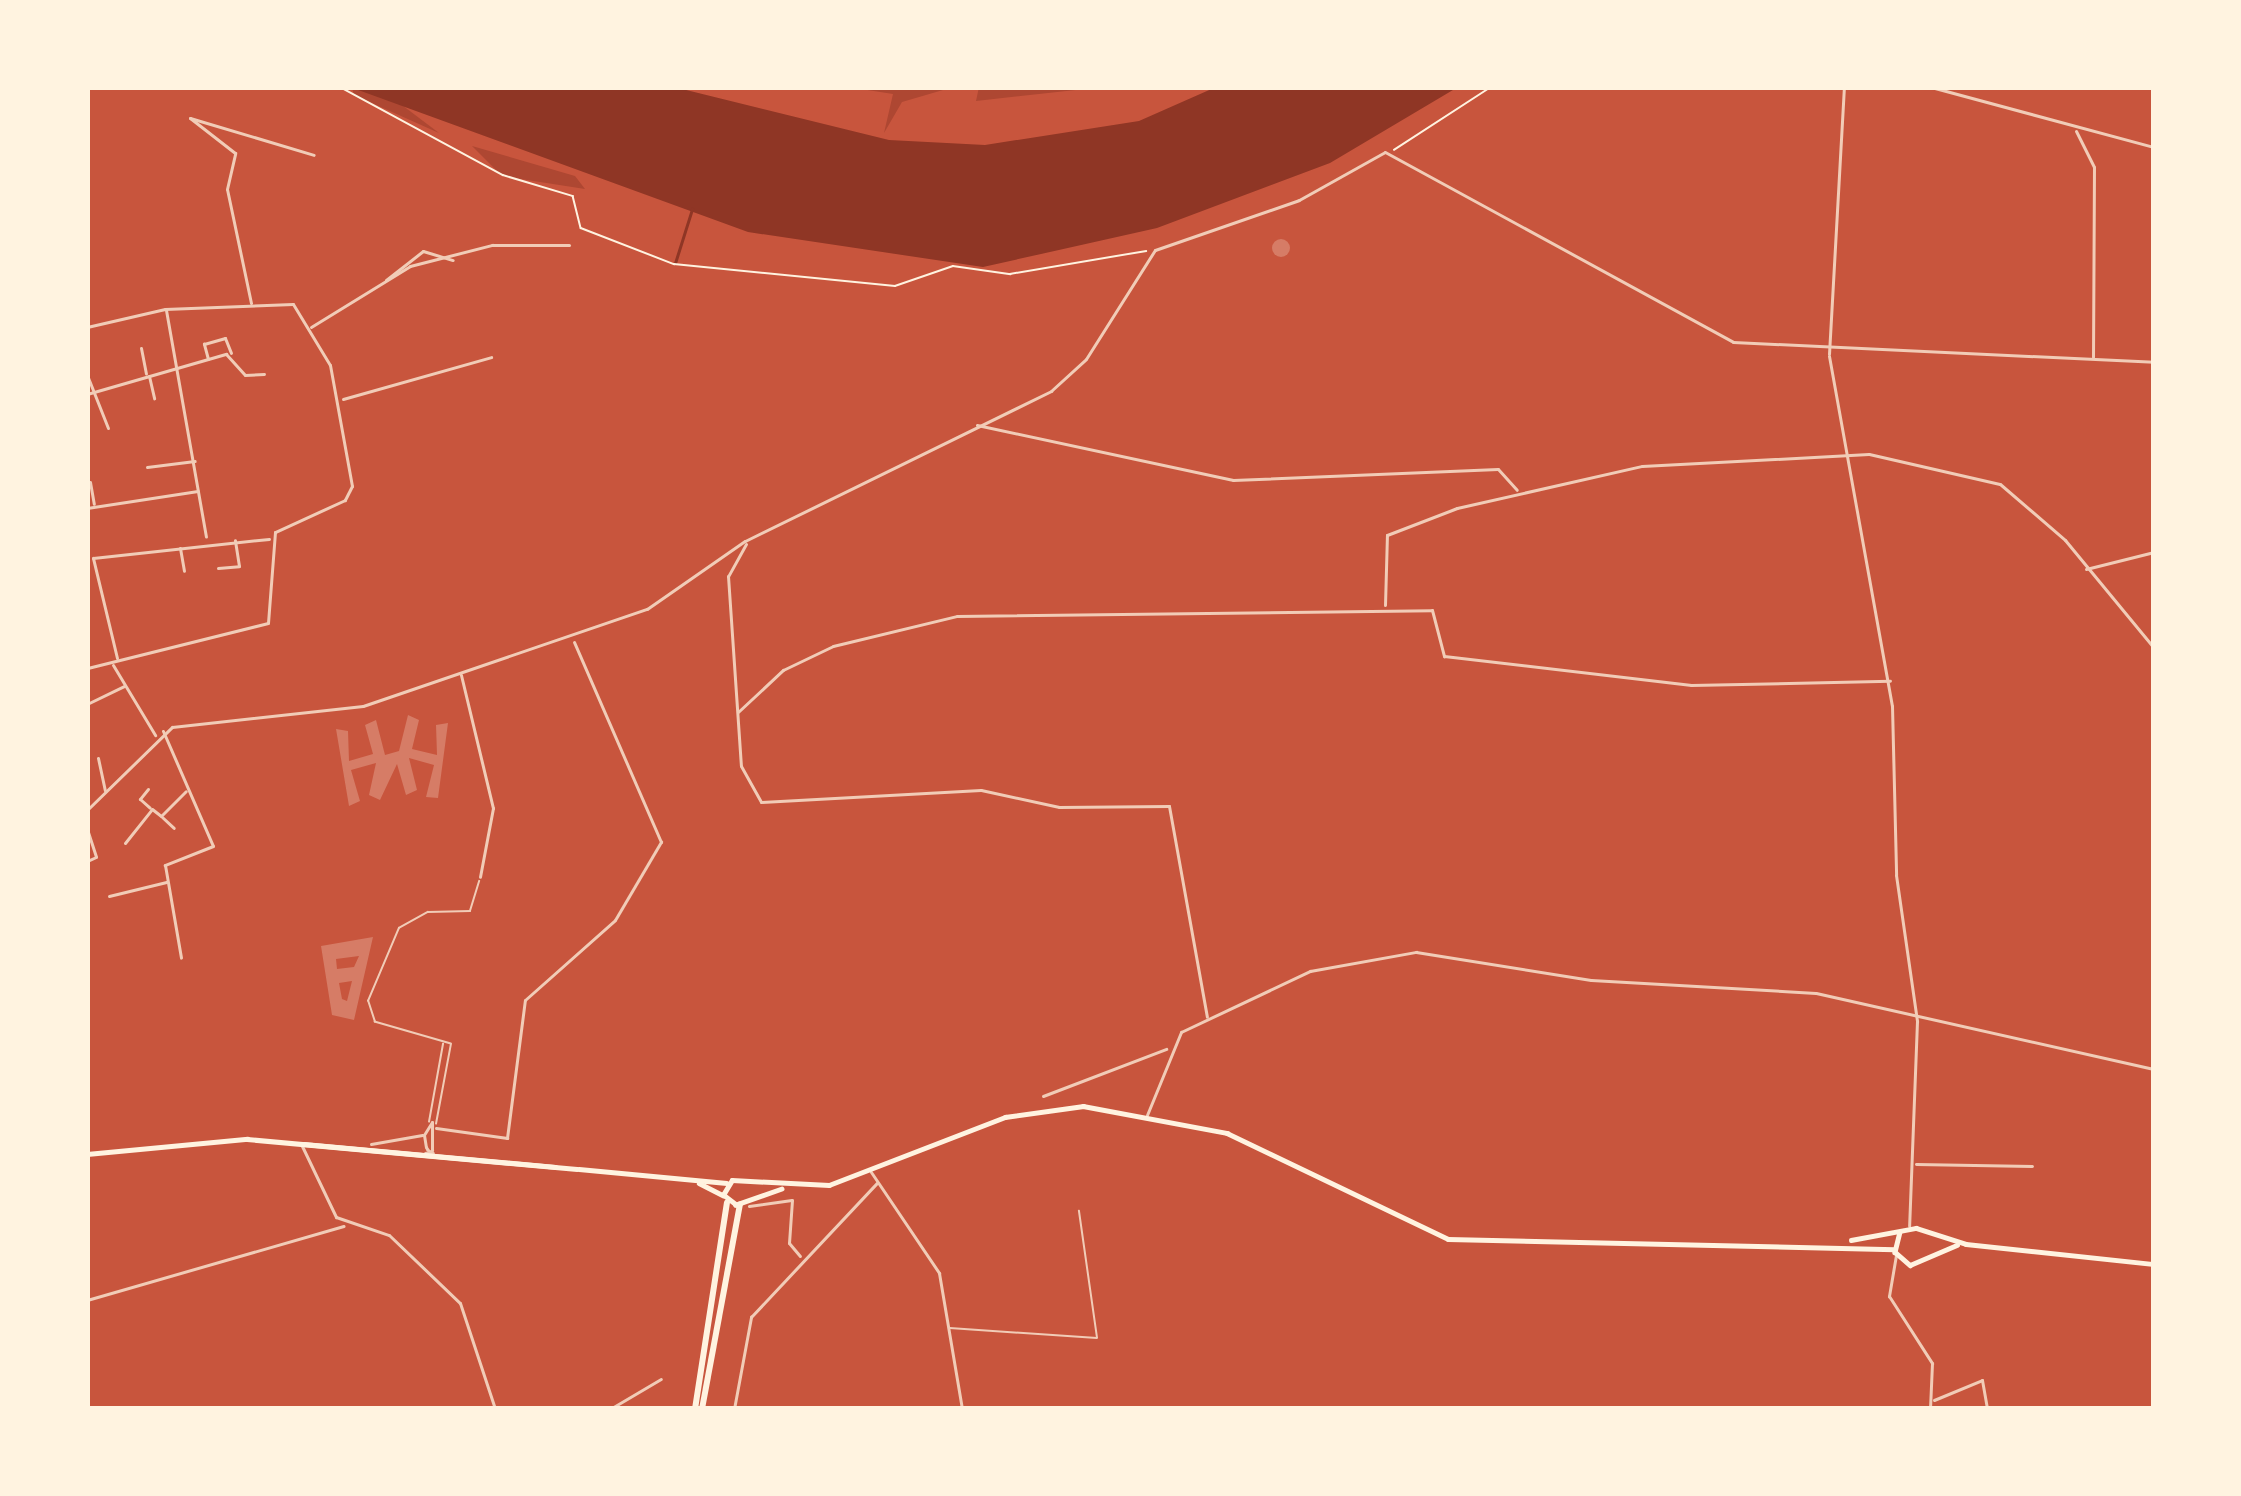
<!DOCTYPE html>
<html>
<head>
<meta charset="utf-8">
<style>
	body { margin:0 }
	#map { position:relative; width:2241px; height:1496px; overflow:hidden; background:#c8553d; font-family:"Work Sans",sans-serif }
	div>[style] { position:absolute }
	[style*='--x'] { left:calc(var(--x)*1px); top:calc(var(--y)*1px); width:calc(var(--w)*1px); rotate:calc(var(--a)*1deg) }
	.green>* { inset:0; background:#ae4732 }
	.water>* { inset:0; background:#8f3625 }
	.stream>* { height:3px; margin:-1.5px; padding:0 1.5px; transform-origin:1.5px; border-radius:1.5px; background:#8f3625 }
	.building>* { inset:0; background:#d67c66 }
	.round { border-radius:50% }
	.path>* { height:1.5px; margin:-0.75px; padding:0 0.75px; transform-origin:0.75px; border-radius:0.75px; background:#fff3e0 }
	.service>* { height:1.5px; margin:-0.75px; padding:0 0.75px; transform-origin:0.75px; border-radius:0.75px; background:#f1ccb7 }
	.minor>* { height:3px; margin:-1.5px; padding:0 1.5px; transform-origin:1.5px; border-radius:1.5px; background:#f1ccb7 }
	.tertiary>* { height:3px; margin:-1.5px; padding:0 1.5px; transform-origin:1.5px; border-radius:1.5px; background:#f1ccb7 }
	.secondary>* { height:4.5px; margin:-2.25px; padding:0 2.25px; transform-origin:2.25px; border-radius:2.25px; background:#fff3e0 }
	.primary>* { height:4.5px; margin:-2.25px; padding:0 2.25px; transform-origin:2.25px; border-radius:2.25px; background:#fff3e0 }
	.trunk>* { height:6px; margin:-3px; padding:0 3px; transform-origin:3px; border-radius:3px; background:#fff3e0 }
	span { translate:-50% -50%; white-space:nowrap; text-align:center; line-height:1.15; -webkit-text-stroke:9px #fff3e0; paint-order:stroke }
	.frame { position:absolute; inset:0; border:90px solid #fff3e0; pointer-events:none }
</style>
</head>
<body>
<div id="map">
	<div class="green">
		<i style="clip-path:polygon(979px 87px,1103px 87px,976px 101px)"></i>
		<i style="clip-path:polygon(352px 88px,386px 93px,439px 133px,354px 95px)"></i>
		<i style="clip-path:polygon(861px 89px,942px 87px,943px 90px,902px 102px,884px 133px,893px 94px)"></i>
		<i style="clip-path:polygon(472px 146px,575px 176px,585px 189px,502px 176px)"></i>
	</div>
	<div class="water">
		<i style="clip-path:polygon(350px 87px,674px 87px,889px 140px,985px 145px,1139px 121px,1216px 87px,1458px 87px,1330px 163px,1157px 228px,983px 267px,748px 232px)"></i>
	</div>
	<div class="stream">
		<i style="--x:675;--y:263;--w:57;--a:-72.5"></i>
	</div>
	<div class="building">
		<i class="round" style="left:1272px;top:239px;width:18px;height:18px"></i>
		<i style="clip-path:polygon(408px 715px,419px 720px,412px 749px,437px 755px,436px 725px,448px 723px,438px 798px,426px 797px,434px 765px,409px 758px,417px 790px,406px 795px,397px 764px,380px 800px,369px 795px,376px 763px,351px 770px,360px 801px,349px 806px,336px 729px,348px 731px,349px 761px,373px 754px,365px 725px,376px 720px,385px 755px,399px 751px)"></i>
		<i style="clip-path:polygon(evenodd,373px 937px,354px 1020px,332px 1015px,321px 946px,373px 937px,359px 956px,354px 967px,337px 969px,336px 959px,359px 956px,373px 937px,352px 981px,347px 1001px,342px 999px,339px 983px,352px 981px)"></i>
	</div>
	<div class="path">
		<i style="--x:340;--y:87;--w:185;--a:28.4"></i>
		<i style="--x:503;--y:175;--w:73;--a:16.7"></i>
		<i style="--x:573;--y:196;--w:33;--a:76"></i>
		<i style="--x:581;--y:228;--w:100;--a:21.2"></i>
		<i style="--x:674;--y:264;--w:222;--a:5.7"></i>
		<i style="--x:895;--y:286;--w:61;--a:-19"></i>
		<i style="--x:953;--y:266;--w:58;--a:8"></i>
		<i style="--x:1010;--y:274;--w:138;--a:-9.6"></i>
		<i style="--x:1394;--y:150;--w:116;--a:-33"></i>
	</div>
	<div class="service">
		<i style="--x:429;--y:1122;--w:79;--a:-79.8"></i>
		<i style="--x:436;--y:1124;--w:81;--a:-79.4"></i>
		<i style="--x:451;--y:1044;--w:79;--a:-163.9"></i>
		<i style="--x:375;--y:1022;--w:22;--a:-108"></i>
		<i style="--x:368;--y:1001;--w:79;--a:-67"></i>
		<i style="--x:399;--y:928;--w:33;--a:-29"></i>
		<i style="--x:428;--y:912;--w:42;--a:-1.4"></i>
		<i style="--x:470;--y:911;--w:31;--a:-73"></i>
		<i style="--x:950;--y:1328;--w:147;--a:3.9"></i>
		<i style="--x:1097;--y:1338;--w:128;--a:-98.1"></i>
	</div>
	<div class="minor">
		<i style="--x:1931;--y:87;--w:231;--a:15.1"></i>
		<i style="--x:2076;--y:131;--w:40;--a:63.4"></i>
		<i style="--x:2094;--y:167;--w:190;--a:90.3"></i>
		<i style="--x:386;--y:280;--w:47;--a:-38.1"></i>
		<i style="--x:423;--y:251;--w:31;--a:17"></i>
		<i style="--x:251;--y:303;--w:116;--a:-101.9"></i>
		<i style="--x:227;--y:189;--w:37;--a:-77"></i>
		<i style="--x:235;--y:153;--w:57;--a:-142.1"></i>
		<i style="--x:190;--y:118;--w:129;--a:16.6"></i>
		<i style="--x:166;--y:310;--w:230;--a:80"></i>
		<i style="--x:87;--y:327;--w:80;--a:-13"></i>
		<i style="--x:165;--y:309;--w:128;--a:-2.2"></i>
		<i style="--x:293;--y:304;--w:71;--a:58.8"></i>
		<i style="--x:330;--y:365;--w:123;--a:79.7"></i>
		<i style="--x:352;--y:486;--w:16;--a:117"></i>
		<i style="--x:345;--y:500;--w:77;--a:155.4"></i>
		<i style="--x:275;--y:532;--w:91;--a:94.4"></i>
		<i style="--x:268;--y:623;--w:187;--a:166"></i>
		<i style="--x:311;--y:327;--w:116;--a:-31.6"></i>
		<i style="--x:410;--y:266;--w:85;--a:-14.4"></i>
		<i style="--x:492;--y:245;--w:77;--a:0"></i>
		<i style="--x:141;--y:348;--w:26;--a:79"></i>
		<i style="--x:1829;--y:354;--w:267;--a:-86.8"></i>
		<i style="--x:208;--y:359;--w:16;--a:-105"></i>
		<i style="--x:204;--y:344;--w:22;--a:-16"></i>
		<i style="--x:225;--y:338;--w:16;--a:68"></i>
		<i style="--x:87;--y:375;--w:57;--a:68.4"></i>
		<i style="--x:149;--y:376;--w:23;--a:77"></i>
		<i style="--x:87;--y:394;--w:145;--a:-16.1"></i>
		<i style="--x:226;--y:354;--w:28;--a:48"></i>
		<i style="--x:245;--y:375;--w:19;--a:-3"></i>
		<i style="--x:343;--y:399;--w:154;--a:-15.8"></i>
		<i style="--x:977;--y:425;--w:262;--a:12.1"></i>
		<i style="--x:1233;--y:480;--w:265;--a:-2.4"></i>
		<i style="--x:1498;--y:469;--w:28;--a:48"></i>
		<i style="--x:147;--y:467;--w:48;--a:-7.1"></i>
		<i style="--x:90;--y:482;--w:22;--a:80"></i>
		<i style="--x:87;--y:508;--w:112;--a:-8.7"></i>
		<i style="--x:746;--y:544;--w:37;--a:119"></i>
		<i style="--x:728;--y:576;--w:190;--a:86.1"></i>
		<i style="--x:741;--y:766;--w:41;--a:60.9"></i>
		<i style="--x:761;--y:802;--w:220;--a:-3.1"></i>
		<i style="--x:981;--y:790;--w:80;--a:12.3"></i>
		<i style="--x:1059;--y:807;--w:110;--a:-0.5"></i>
		<i style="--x:1169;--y:806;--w:214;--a:79.8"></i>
		<i style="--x:180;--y:548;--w:23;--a:80"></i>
		<i style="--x:218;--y:568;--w:21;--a:-5"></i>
		<i style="--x:239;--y:566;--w:26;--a:-99"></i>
		<i style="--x:2086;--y:569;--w:70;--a:-14"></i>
		<i style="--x:1385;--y:605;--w:70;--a:-88.4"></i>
		<i style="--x:1387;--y:535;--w:75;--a:-21.1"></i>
		<i style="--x:1457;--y:508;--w:190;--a:-12.8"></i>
		<i style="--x:1642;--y:466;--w:227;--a:-3"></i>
		<i style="--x:1869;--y:454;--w:134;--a:12.9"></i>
		<i style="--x:2000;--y:484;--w:86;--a:40.7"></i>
		<i style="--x:2065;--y:540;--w:140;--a:50.5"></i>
		<i style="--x:117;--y:658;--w:103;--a:-103.5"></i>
		<i style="--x:93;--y:558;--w:177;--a:-6.2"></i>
		<i style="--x:113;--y:665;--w:82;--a:59"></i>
		<i style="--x:461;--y:675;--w:137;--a:76.5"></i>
		<i style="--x:493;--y:808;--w:70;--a:100.7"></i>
		<i style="--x:87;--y:704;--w:41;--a:-25.9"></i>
		<i style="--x:738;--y:712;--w:62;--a:-43"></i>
		<i style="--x:783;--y:670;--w:55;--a:-25.6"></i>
		<i style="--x:833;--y:646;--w:128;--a:-13.6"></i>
		<i style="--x:957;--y:616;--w:475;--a:-0.7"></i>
		<i style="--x:1432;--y:610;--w:48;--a:75.4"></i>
		<i style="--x:1444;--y:656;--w:249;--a:6.7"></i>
		<i style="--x:1691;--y:685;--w:199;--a:-1.2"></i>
		<i style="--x:163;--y:731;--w:125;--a:66.5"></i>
		<i style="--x:213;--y:846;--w:52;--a:158.4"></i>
		<i style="--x:165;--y:865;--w:94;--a:80.2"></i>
		<i style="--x:98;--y:758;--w:33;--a:78"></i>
		<i style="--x:148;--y:789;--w:13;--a:129"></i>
		<i style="--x:140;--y:799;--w:13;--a:42"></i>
		<i style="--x:162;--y:817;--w:16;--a:43"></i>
		<i style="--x:87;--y:829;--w:29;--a:72"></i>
		<i style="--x:96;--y:857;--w:10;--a:156"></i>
		<i style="--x:125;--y:843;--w:43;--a:-51.5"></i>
		<i style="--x:152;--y:809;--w:11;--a:38"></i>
		<i style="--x:161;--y:816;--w:35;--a:-45"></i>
		<i style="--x:109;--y:896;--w:59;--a:-13.8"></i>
		<i style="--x:1043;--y:1096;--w:132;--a:-20.9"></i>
		<i style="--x:1147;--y:1115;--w:90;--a:-67.7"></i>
		<i style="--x:1181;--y:1032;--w:143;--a:-25.3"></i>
		<i style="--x:1310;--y:971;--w:108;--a:-10.2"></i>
		<i style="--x:1416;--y:952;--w:177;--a:9.1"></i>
		<i style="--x:1591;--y:980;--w:225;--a:3.3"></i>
		<i style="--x:1816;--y:993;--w:346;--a:12.7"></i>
		<i style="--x:436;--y:1128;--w:72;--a:8"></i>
		<i style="--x:507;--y:1138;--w:139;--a:-82.6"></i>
		<i style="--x:525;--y:1000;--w:120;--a:-41.6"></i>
		<i style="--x:615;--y:920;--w:91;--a:-59.5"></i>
		<i style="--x:661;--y:842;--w:218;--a:-113.5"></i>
		<i style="--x:371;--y:1144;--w:52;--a:-10"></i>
		<i style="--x:302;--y:1146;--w:79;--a:64.4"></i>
		<i style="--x:336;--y:1217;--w:56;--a:18.8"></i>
		<i style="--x:389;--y:1235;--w:98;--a:43.8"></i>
		<i style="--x:460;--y:1303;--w:112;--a:71.7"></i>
		<i style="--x:425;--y:1153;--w:4;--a:-14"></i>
		<i style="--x:429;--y:1152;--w:1;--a:0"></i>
		<i style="--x:430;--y:1152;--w:3;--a:-45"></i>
		<i style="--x:432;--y:1150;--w:28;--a:-90"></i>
		<i style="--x:432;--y:1122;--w:15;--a:122"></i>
		<i style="--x:424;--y:1135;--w:12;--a:81"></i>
		<i style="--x:426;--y:1147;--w:2;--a:63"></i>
		<i style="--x:427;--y:1149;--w:4;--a:45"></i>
		<i style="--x:430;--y:1152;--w:3;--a:18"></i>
		<i style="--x:1916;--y:1164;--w:116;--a:1"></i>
		<i style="--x:871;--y:1172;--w:122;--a:56"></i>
		<i style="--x:939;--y:1273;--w:138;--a:80.4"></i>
		<i style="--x:749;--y:1206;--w:43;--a:-7.9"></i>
		<i style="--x:792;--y:1200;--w:43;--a:94"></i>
		<i style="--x:789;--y:1243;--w:17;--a:50"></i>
		<i style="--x:1896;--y:1255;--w:42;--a:99.7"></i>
		<i style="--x:1889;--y:1296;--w:80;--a:57.3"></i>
		<i style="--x:1932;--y:1363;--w:46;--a:92.5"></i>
		<i style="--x:87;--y:1300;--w:267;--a:-16.1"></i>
		<i style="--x:1934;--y:1400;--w:52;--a:-22.6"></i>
		<i style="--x:1982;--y:1380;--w:29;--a:80"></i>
		<i style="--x:610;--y:1409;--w:59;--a:-30.5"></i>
		<i style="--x:734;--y:1409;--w:94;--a:-79.5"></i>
		<i style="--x:751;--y:1317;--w:184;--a:-46.8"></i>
	</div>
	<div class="tertiary">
		<i style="--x:1829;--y:356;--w:356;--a:79.8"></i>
		<i style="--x:1892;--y:706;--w:169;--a:88.6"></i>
		<i style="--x:1896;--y:875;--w:148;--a:81.8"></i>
		<i style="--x:1917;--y:1021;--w:205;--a:92.2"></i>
		<i style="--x:87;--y:810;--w:119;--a:-44.3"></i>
		<i style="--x:172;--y:727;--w:192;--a:-6.3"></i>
		<i style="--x:363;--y:706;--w:300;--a:-18.9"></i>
		<i style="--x:647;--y:609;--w:119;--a:-34.8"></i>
		<i style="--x:745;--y:541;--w:341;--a:-26.1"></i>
		<i style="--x:1051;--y:391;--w:47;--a:-42.4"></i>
		<i style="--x:1086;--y:359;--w:129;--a:-57.7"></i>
		<i style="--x:1155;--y:250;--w:152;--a:-19.1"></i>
		<i style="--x:1299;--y:200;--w:98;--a:-29.2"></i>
		<i style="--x:1385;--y:152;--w:396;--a:28.6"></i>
		<i style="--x:1733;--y:342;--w:421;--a:2.7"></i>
	</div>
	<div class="secondary">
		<i style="--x:304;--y:1144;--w:252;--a:5.2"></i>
		<i style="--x:87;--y:1154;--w:161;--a:-5.4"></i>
		<i style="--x:247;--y:1139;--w:331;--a:5.2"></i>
		<i style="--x:579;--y:1169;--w:148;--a:5.4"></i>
		<i style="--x:699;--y:1183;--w:27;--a:27"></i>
	</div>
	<div class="primary">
		<i style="--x:782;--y:1189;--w:49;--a:160.8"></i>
		<i style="--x:736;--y:1205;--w:16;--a:-142"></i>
		<i style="--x:723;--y:1195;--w:17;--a:-59"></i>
		<i style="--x:732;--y:1180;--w:97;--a:3"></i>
		<i style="--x:829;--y:1185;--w:189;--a:-21.1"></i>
		<i style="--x:1005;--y:1117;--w:79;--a:-8"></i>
		<i style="--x:1083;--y:1106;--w:147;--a:10.6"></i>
		<i style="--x:1227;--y:1133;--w:245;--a:25.6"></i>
		<i style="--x:1448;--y:1239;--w:446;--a:1.3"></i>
		<i style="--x:1900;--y:1232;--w:21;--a:104"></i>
		<i style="--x:1895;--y:1252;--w:20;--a:41"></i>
		<i style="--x:1910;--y:1265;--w:51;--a:-23.1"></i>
		<i style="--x:1851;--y:1240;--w:66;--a:-10.5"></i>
		<i style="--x:1916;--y:1228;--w:52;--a:17.7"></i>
		<i style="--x:1966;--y:1244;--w:189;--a:6.1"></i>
	</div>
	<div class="trunk">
		<i style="--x:695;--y:1409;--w:209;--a:-81.2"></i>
		<i style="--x:702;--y:1409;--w:208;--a:-79.5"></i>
	</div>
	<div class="frame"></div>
</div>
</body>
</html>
